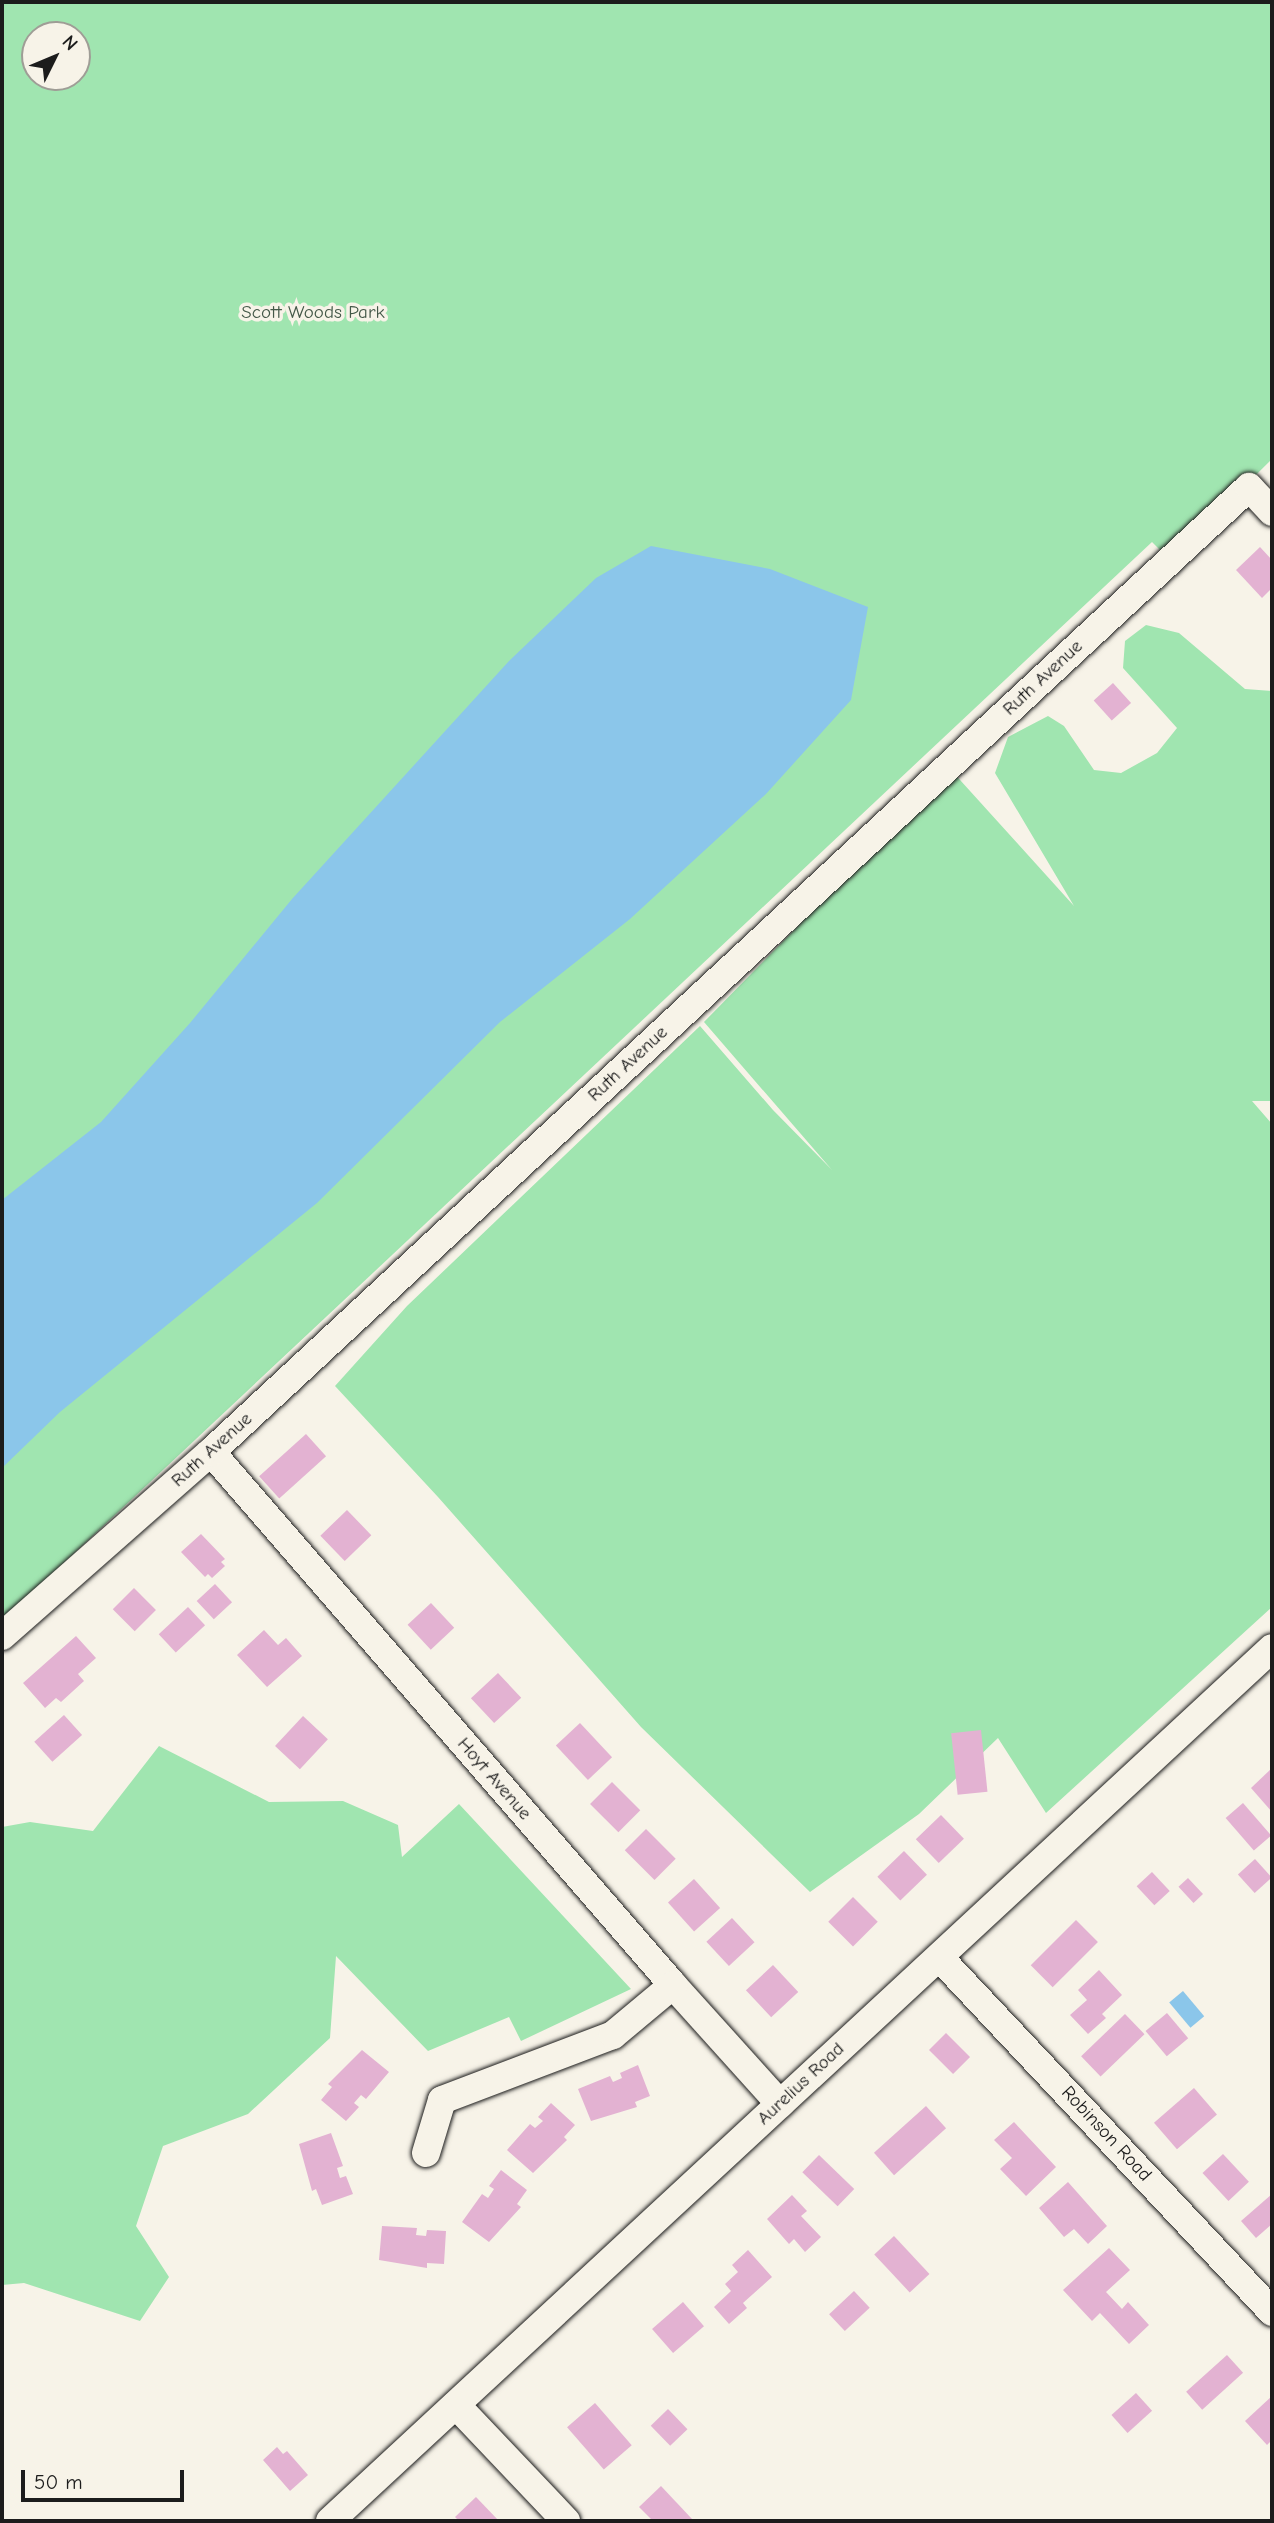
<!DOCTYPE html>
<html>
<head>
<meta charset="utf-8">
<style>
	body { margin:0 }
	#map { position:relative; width:1274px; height:2523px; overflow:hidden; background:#f7f3e8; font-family:"Comic Neue",sans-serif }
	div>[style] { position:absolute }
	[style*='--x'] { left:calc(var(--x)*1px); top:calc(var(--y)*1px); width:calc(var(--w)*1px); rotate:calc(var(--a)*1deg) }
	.green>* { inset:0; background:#a0e5b0 }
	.water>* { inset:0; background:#8bc6ea; transform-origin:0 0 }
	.building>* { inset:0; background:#e3b2d2; transform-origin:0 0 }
	.roads { filter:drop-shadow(0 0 2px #1c1c1c) drop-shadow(0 0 2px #1c1c1c) }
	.minor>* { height:28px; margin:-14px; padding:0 14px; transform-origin:14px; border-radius:14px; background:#f7f3e8 }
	span { translate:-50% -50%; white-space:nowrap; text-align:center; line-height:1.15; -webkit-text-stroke:7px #f7f3e8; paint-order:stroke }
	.park-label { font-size:19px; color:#445848 }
	.street-label { font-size:19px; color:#1c1c1c }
	.frame { position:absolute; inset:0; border:4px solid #1c1c1c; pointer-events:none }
	.north { position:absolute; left:21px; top:21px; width:70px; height:70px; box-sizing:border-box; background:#f7f3e8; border:2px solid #9f9d96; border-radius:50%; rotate:47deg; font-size:19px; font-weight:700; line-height:28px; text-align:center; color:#1c1c1c }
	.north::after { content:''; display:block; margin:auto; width:24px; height:32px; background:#1c1c1c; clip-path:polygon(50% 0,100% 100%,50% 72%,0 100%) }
	.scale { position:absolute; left:21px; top:2470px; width:163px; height:32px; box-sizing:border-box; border:4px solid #1c1c1c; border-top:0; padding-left:9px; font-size:21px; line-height:24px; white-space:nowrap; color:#1c1c1c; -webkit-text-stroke:5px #f7f3e8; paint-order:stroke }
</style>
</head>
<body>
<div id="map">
	<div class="green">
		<i style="clip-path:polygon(evenodd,2px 2px,1272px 2px,1272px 459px,1170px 560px,1152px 542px,2px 1621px,2px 2px,35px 35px,77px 35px,77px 77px,35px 77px,35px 35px)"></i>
		<i style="clip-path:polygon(1146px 625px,1179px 633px,1245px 689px,1272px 691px,1272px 1101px,1252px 1101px,1272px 1124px,1272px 1607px,1046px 1813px,998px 1738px,919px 1814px,810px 1892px,641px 1727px,438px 1497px,335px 1386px,407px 1306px,700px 1026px,773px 1110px,832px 1170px,704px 1022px,951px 770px,1074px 906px,995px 773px,1008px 737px,1048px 716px,1064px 726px,1094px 770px,1121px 773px,1157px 753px,1177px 728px,1123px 668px,1125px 641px)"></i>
		<i style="clip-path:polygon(159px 1746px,269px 1802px,343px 1801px,398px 1825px,402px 1857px,459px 1804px,631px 1989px,521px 2041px,509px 2017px,428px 2051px,336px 1956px,330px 2038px,248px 2114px,163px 2146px,136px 2226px,169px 2277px,140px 2321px,24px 2283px,2px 2285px,2px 1827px,30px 1822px,93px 1831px)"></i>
	</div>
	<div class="water">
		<i style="clip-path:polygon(651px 546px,770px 569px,868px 607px,851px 700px,766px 794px,630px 919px,500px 1022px,317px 1203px,60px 1412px,2px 1468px,2px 1200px,101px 1122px,190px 1023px,292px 899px,509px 661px,596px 578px)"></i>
		<i style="left:1183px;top:1991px;width:33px;height:18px;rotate:50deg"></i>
	</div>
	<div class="building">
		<i style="clip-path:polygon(1260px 547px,1272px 560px,1272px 588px,1262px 598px,1236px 570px)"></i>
		<i style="left:1113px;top:683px;width:27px;height:26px;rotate:48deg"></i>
		<i style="left:306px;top:1434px;width:30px;height:63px;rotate:48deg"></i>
		<i style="left:347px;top:1510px;width:35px;height:37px;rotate:46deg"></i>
		<i style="clip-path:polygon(201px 1534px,225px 1559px,221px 1562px,225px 1566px,212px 1578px,208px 1574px,205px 1577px,181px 1552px)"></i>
		<i style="left:215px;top:1584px;width:25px;height:25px;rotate:47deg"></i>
		<i style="left:134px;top:1588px;width:31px;height:30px;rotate:45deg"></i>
		<i style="left:431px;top:1603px;width:34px;height:32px;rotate:47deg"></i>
		<i style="left:188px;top:1607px;width:25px;height:40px;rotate:47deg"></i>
		<i style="clip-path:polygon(264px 1630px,278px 1645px,286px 1638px,302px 1656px,267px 1687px,237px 1655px)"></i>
		<i style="clip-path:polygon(76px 1636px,96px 1658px,78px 1674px,84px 1681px,61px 1702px,56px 1698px,45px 1708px,23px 1683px)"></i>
		<i style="left:498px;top:1673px;width:34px;height:37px;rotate:47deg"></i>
		<i style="left:64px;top:1715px;width:27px;height:40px;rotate:48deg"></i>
		<i style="left:303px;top:1716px;width:34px;height:41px;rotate:43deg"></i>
		<i style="left:580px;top:1723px;width:47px;height:33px;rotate:47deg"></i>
		<i style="left:981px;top:1730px;width:62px;height:30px;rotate:84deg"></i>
		<i style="clip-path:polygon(1272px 1768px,1272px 1812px,1251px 1788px)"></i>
		<i style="left:612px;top:1782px;width:40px;height:31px;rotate:45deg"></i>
		<i style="left:1243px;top:1803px;width:43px;height:23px;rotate:49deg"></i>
		<i style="left:941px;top:1815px;width:33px;height:35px;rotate:46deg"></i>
		<i style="left:646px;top:1829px;width:42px;height:30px;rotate:45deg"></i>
		<i style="left:904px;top:1851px;width:33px;height:37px;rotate:46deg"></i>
		<i style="left:1255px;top:1859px;width:25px;height:23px;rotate:48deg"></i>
		<i style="left:1152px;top:1872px;width:26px;height:21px;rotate:47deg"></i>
		<i style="left:1188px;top:1878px;width:22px;height:13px;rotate:47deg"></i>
		<i style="left:694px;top:1879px;width:39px;height:35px;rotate:48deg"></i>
		<i style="left:853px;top:1897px;width:35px;height:35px;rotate:45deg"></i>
		<i style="left:732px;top:1918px;width:33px;height:35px;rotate:47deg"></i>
		<i style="left:1076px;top:1920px;width:31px;height:64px;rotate:45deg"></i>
		<i style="left:773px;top:1965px;width:37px;height:37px;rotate:47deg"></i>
		<i style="clip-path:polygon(1099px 1970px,1122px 1995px,1102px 2014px,1106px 2018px,1088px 2034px,1070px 2015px,1087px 2000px,1078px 1990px)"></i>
		<i style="left:1167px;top:2013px;width:33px;height:28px;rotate:50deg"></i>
		<i style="left:1125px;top:2014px;width:28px;height:61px;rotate:46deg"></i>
		<i style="left:946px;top:2033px;width:34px;height:24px;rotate:45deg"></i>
		<i style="clip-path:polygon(362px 2050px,389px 2072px,366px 2099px,361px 2095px,354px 2103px,359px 2107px,346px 2121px,321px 2100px,332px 2087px,328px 2084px)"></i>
		<i style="clip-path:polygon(638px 2065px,650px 2096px,635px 2102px,637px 2107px,591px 2121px,578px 2089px,610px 2076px,613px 2082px,622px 2078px,620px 2073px)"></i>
		<i style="left:1194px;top:2088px;width:35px;height:53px;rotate:49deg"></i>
		<i style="clip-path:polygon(551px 2103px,575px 2125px,564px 2137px,567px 2140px,533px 2173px,507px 2150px,530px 2124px,535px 2128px,543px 2121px,538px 2117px)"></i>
		<i style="left:926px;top:2106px;width:30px;height:70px;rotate:48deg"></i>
		<i style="clip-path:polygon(1014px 2122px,1056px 2167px,1026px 2196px,1000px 2169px,1012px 2158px,994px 2140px)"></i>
		<i style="clip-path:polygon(331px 2133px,343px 2166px,337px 2168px,340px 2178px,346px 2176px,353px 2194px,322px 2205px,316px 2189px,312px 2191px,299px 2144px)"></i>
		<i style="left:1223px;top:2154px;width:38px;height:28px;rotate:47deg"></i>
		<i style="left:819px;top:2155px;width:49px;height:24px;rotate:44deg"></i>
		<i style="clip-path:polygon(501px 2170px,527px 2190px,517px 2204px,521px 2207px,489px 2242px,462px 2222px,482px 2194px,488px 2198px,494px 2189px,489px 2186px)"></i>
		<i style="clip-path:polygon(1068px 2182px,1107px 2226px,1088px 2244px,1074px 2229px,1064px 2237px,1039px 2208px)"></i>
		<i style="clip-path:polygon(1272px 2194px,1272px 2224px,1256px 2238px,1241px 2221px)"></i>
		<i style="clip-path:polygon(792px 2195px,807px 2211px,801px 2216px,821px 2237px,805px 2252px,794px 2239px,789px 2244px,767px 2219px)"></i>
		<i style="clip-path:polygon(382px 2226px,417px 2228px,416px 2235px,426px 2236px,427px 2230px,446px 2231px,444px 2264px,427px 2263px,427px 2268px,379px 2260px)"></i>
		<i style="left:894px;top:2236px;width:52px;height:27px;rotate:47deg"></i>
		<i style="clip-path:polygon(1109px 2248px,1130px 2270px,1106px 2292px,1122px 2309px,1128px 2302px,1149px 2325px,1129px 2344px,1100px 2313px,1092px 2321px,1063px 2290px)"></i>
		<i style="clip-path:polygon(748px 2250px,772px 2277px,743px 2303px,747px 2308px,729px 2324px,714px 2307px,731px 2291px,725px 2284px,738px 2272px,732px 2265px)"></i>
		<i style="left:854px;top:2291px;width:23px;height:34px;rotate:47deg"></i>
		<i style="left:683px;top:2302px;width:32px;height:41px;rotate:49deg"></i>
		<i style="left:1227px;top:2355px;width:24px;height:55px;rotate:48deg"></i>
		<i style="left:1136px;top:2393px;width:24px;height:33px;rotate:48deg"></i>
		<i style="clip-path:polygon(1272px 2396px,1272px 2440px,1267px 2445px,1245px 2421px)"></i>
		<i style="left:595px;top:2403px;width:56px;height:37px;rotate:49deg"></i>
		<i style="left:668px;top:2409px;width:28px;height:24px;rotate:46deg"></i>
		<i style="clip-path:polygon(277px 2447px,283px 2454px,287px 2451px,308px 2475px,290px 2491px,263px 2460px)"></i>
		<i style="clip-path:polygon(661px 2486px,692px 2519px,690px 2521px,653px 2521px,639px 2507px)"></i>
		<i style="clip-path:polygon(476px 2497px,499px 2521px,459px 2521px,455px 2517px)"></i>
	</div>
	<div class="roads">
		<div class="minor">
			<i style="--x:211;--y:1452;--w:705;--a:49.08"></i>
			<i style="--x:673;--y:1985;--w:160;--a:48"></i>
			<i style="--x:2;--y:1636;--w:278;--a:-41.4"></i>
			<i style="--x:211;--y:1452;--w:1417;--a:-42.91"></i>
			<i style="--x:1249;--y:487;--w:34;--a:47"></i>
			<i style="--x:939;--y:1957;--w:487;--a:46.8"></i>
			<i style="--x:426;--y:2153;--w:55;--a:-73.2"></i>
			<i style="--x:442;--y:2100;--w:183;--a:-20.8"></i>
			<i style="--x:613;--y:2035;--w:78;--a:-39.8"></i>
			<i style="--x:456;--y:2405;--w:160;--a:46.5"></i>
			<i style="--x:330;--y:2521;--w:1284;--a:-42.82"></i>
		</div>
	</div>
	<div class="park-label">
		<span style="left:313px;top:313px">Scott Woods Park</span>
	</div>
	<div class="street-label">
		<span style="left:1043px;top:678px;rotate:-43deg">Ruth Avenue</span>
		<span style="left:628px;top:1064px;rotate:-43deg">Ruth Avenue</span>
		<span style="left:212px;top:1450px;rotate:-42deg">Ruth Avenue</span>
		<span style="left:494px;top:1779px;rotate:49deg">Hoyt Avenue</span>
		<span style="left:801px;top:2084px;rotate:-43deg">Aurelius Road</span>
		<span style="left:1106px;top:2134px;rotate:47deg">Robinson Road</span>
	</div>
	<div class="frame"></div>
	<div class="north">N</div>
	<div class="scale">50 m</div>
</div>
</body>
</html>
